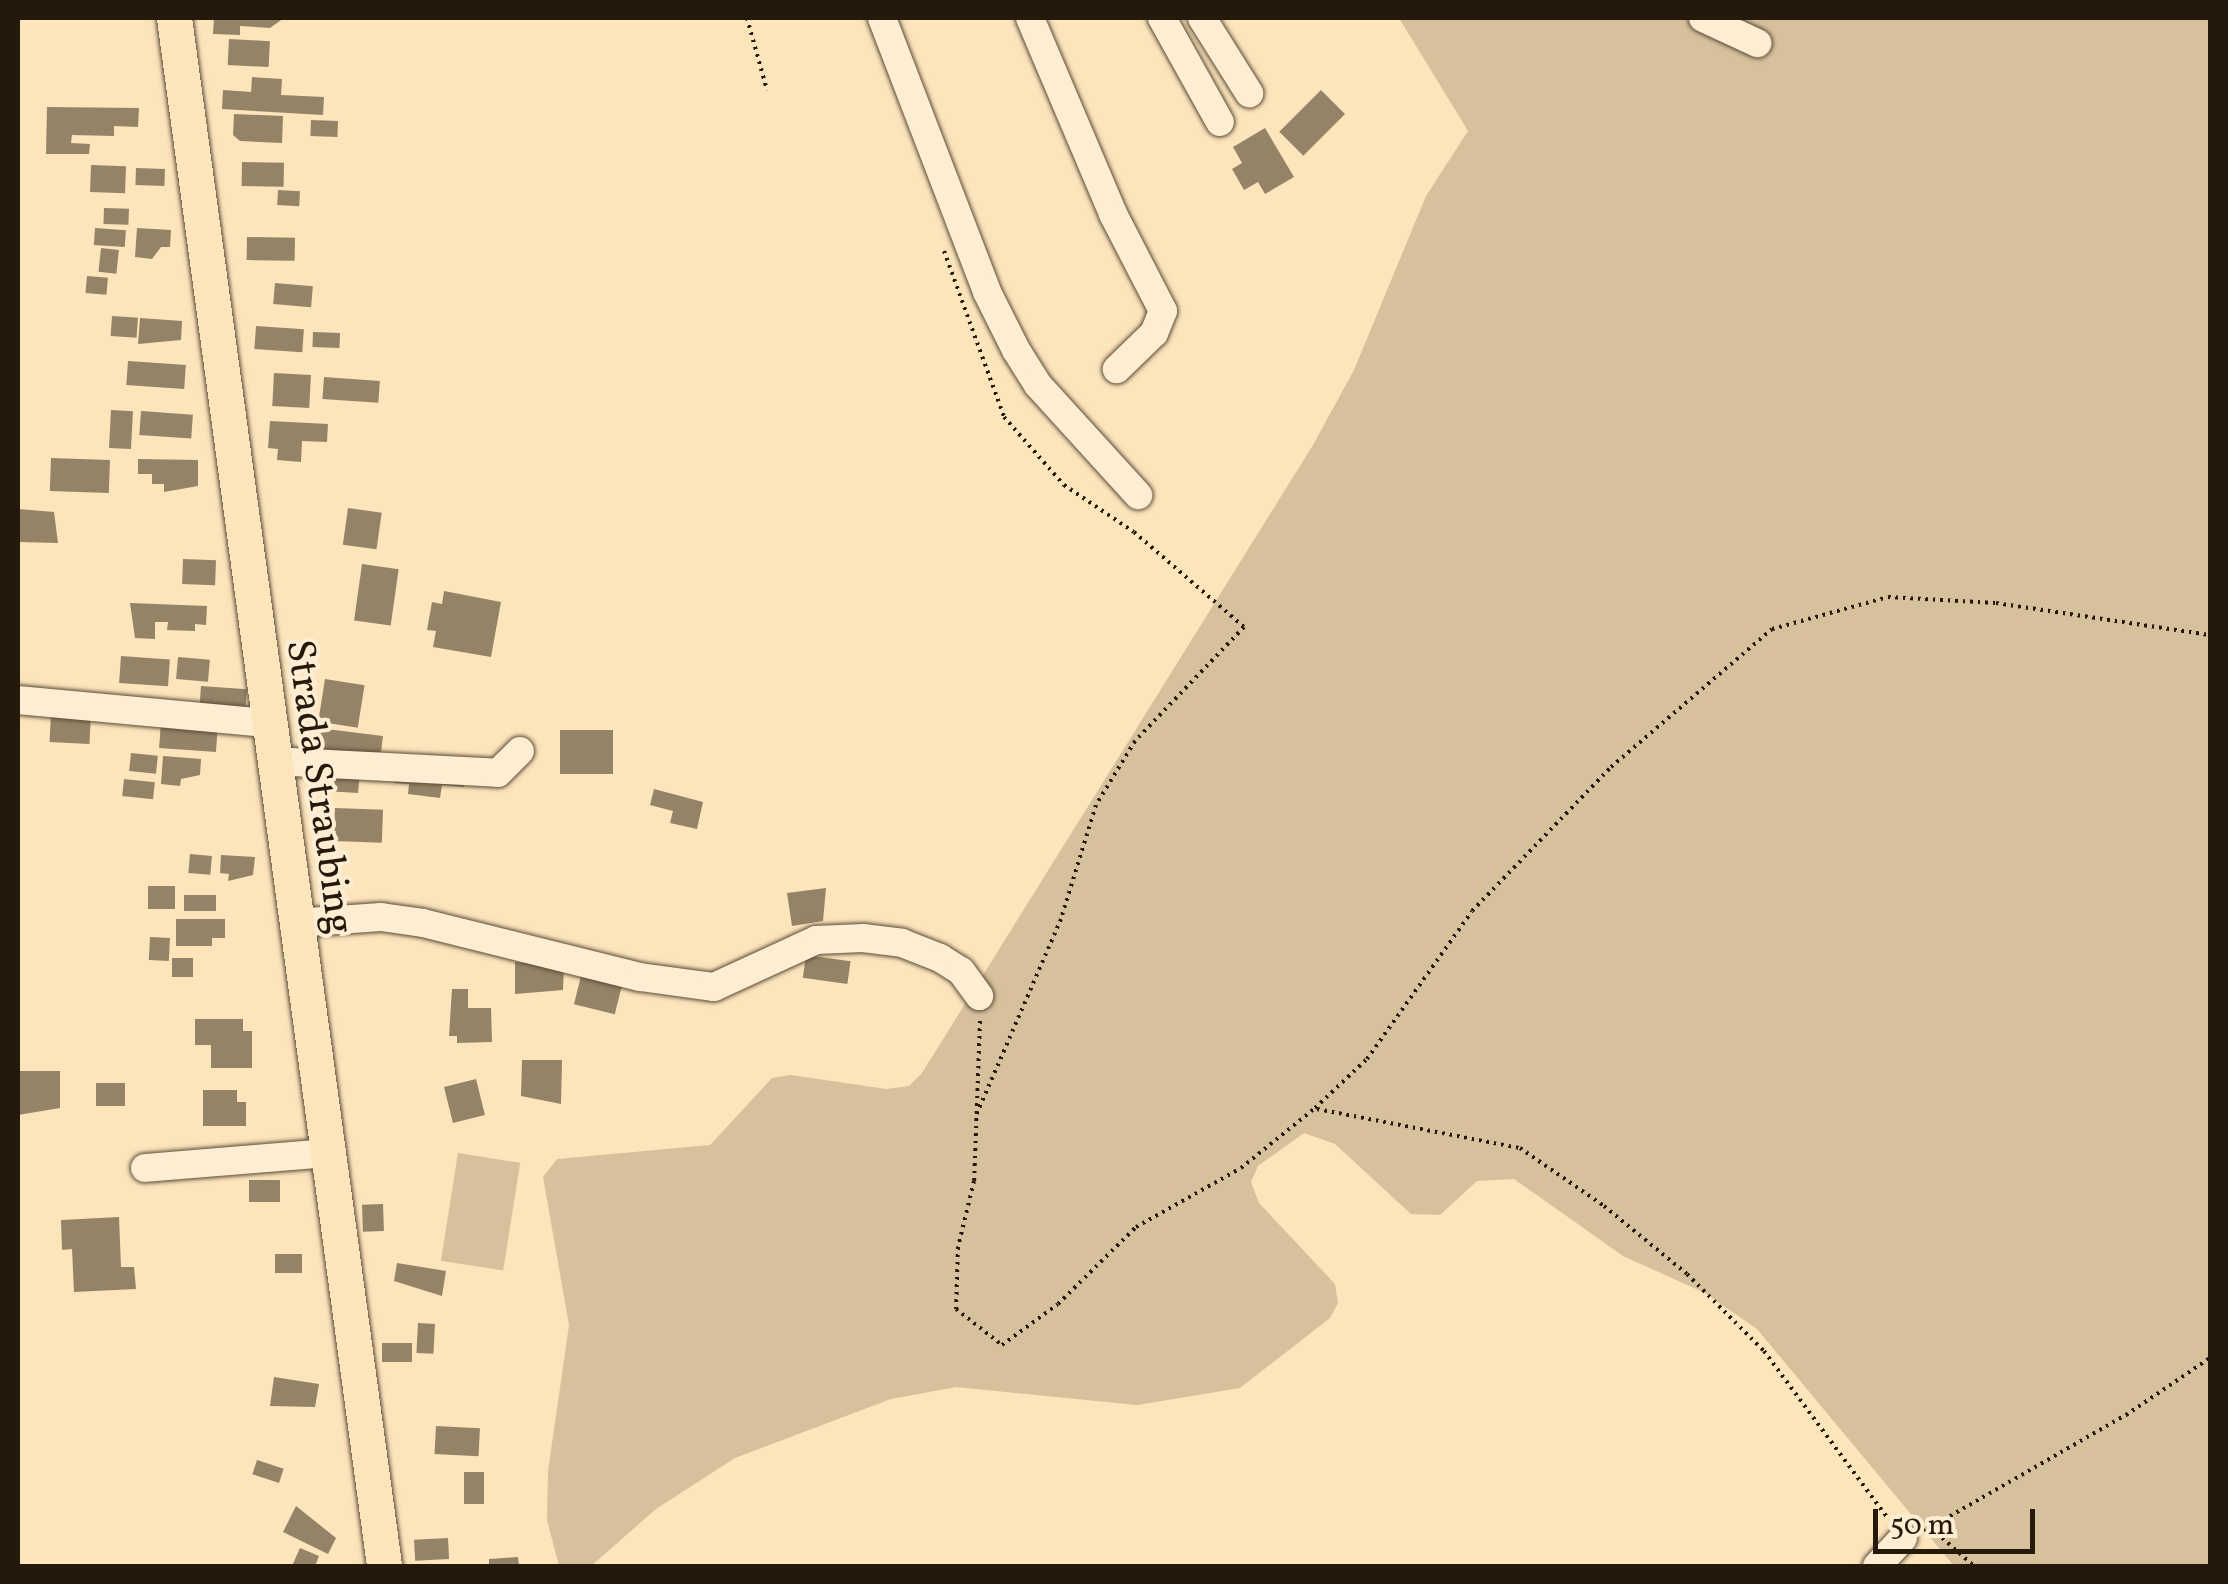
<!DOCTYPE html>
<html>
<head>
<meta charset="utf-8">
<style>
	body { margin:0 }
	#map { position:relative; width:2228px; height:1584px; overflow:hidden; background:#fce4bb; font-family:Vollkorn,serif }
	div>[style] { position:absolute }
	[style*='--x'] { left:calc(var(--x)*1px); top:calc(var(--y)*1px); width:calc(var(--w)*1px); rotate:calc(var(--a)*1deg) }
	.green>* { inset:0; background:#d7c19d; transform-origin:0 0 }
	.building>* { inset:0; background:#958367; transform-origin:0 0 }
	.path>* { height:4px; margin-top:-2px; transform-origin:0; background:repeating-linear-gradient(90deg,#25190c 0 2.5px,transparent 0 7.5px) }
	.roads { filter:drop-shadow(0 0 2px #5b4c38) drop-shadow(0 0 2px #5b4c38) }
	.minor>* { height:28px; margin:-14px; padding:0 14px; transform-origin:14px; border-radius:14px; background:#fdedd3 }
	.major>* { height:35px; margin:-17.5px; padding:0 17.5px; transform-origin:17.5px; border-radius:17.5px; background:#fce4bb }
	span { translate:-50% -50%; white-space:nowrap; text-align:center; line-height:1.15; -webkit-text-stroke:8px #fdedd3; paint-order:stroke }
	.street-label { font-size:40px; color:#25190c }
	.frame { position:absolute; inset:0; border:20px solid #25190c; pointer-events:none }
	.scale { position:absolute; left:1873px; top:1509px; width:162px; height:45px; box-sizing:border-box; border:5px solid #25190c; border-top:0; padding-left:12px; font-size:30px; line-height:35px; white-space:nowrap; color:#25190c; -webkit-text-stroke:8px #fdedd3; paint-order:stroke }
</style>
</head>
<body>
<div id="map">
	<div class="green">
		<i style="clip-path:polygon(1399px 18px,2210px 18px,2210px 1566px,1954px 1566px,1757px 1329px,1705px 1293px,1623px 1256px,1514px 1179px,1477px 1181px,1440px 1215px,1411px 1214px,1335px 1144px,1304px 1133px,1258px 1166px,1251px 1182px,1259px 1203px,1335px 1284px,1338px 1303px,1330px 1318px,1240px 1388px,1137px 1405px,956px 1387px,891px 1399px,735px 1458px,656px 1509px,591px 1566px,559px 1566px,547px 1520px,548px 1471px,569px 1325px,543px 1177px,557px 1159px,710px 1145px,772px 1078px,791px 1075px,886px 1089px,909px 1086px,922px 1073px,1313px 445px,1354px 370px,1426px 196px,1468px 131px)"></i>
		<i style="left:458px;top:1153px;width:63px;height:109px;rotate:9deg"></i>
	</div>
	<div class="building">
		<i style="clip-path:polygon(214px 18px,284px 18px,270px 28px,240px 26px,240px 35px,213px 34px)"></i>
		<i style="left:229px;top:39px;width:41px;height:26px;rotate:3deg"></i>
		<i style="clip-path:polygon(252px 77px,282px 79px,281px 95px,324px 97px,323px 115px,222px 109px,223px 90px,251px 92px)"></i>
		<i style="left:1321px;top:90px;width:34px;height:59px;rotate:45deg"></i>
		<i style="clip-path:polygon(47px 107px,139px 108px,138px 127px,114px 126px,114px 136px,72px 135px,71px 143px,90px 144px,89px 154px,46px 154px)"></i>
		<i style="clip-path:polygon(234px 114px,283px 116px,282px 143px,240px 141px,233px 135px)"></i>
		<i style="left:311px;top:120px;width:27px;height:16px;rotate:2deg"></i>
		<i style="clip-path:polygon(1265px 128px,1294px 177px,1265px 194px,1258px 182px,1244px 190px,1232px 169px,1242px 163px,1233px 147px)"></i>
		<i style="left:242px;top:162px;width:42px;height:24px;rotate:1deg"></i>
		<i style="left:91px;top:165px;width:35px;height:27px;rotate:2deg"></i>
		<i style="left:136px;top:168px;width:29px;height:17px;rotate:2deg"></i>
		<i style="left:278px;top:190px;width:22px;height:15px;rotate:3deg"></i>
		<i style="left:104px;top:208px;width:25px;height:16px;rotate:2deg"></i>
		<i style="left:95px;top:228px;width:31px;height:17px;rotate:4deg"></i>
		<i style="clip-path:polygon(137px 228px,171px 230px,170px 247px,161px 247px,152px 259px,135px 257px)"></i>
		<i style="left:247px;top:237px;width:48px;height:23px;rotate:1deg"></i>
		<i style="left:101px;top:248px;width:18px;height:24px;rotate:6deg"></i>
		<i style="left:87px;top:276px;width:21px;height:17px;rotate:5deg"></i>
		<i style="left:275px;top:283px;width:38px;height:21px;rotate:5deg"></i>
		<i style="left:112px;top:316px;width:26px;height:20px;rotate:4deg"></i>
		<i style="clip-path:polygon(140px 318px,182px 321px,181px 340px,138px 344px)"></i>
		<i style="left:256px;top:326px;width:48px;height:23px;rotate:4deg"></i>
		<i style="left:313px;top:332px;width:27px;height:15px;rotate:2deg"></i>
		<i style="left:128px;top:361px;width:58px;height:24px;rotate:4deg"></i>
		<i style="left:274px;top:373px;width:37px;height:33px;rotate:3deg"></i>
		<i style="left:324px;top:377px;width:56px;height:22px;rotate:4deg"></i>
		<i style="left:111px;top:410px;width:22px;height:38px;rotate:3deg"></i>
		<i style="left:141px;top:411px;width:52px;height:24px;rotate:4deg"></i>
		<i style="clip-path:polygon(270px 421px,328px 424px,327px 442px,302px 441px,301px 462px,277px 460px,278px 449px,268px 448px)"></i>
		<i style="left:51px;top:458px;width:59px;height:33px;rotate:2deg"></i>
		<i style="clip-path:polygon(138px 459px,198px 460px,198px 486px,164px 492px,164px 484px,152px 484px,152px 474px,138px 474px)"></i>
		<i style="left:348px;top:508px;width:34px;height:37px;rotate:8deg"></i>
		<i style="clip-path:polygon(18px 509px,54px 512px,58px 543px,18px 542px)"></i>
		<i style="left:183px;top:559px;width:33px;height:25px;rotate:2deg"></i>
		<i style="left:362px;top:564px;width:37px;height:57px;rotate:8deg"></i>
		<i style="clip-path:polygon(444px 591px,501px 602px,491px 657px,433px 647px,436px 631px,427px 630px,432px 602px,442px 604px)"></i>
		<i style="clip-path:polygon(130px 603px,207px 606px,206px 625px,195px 624px,195px 631px,167px 630px,168px 622px,155px 622px,155px 639px,135px 638px)"></i>
		<i style="left:121px;top:656px;width:49px;height:27px;rotate:4deg"></i>
		<i style="left:178px;top:657px;width:32px;height:22px;rotate:5deg"></i>
		<i style="left:325px;top:679px;width:40px;height:43px;rotate:9deg"></i>
		<i style="left:201px;top:686px;width:46px;height:22px;rotate:4deg"></i>
		<i style="left:51px;top:714px;width:40px;height:28px;rotate:3deg"></i>
		<i style="left:161px;top:721px;width:57px;height:27px;rotate:4deg"></i>
		<i style="clip-path:polygon(302px 726px,383px 736px,381px 752px,315px 753px,316px 745px,300px 743px)"></i>
		<i style="left:613px;top:730px;width:44px;height:53px;rotate:90deg"></i>
		<i style="left:131px;top:753px;width:27px;height:18px;rotate:6deg"></i>
		<i style="clip-path:polygon(163px 756px,201px 759px,200px 775px,181px 779px,180px 786px,161px 784px)"></i>
		<i style="clip-path:polygon(306px 768px,360px 772px,358px 793px,324px 791px,324px 782px,305px 781px)"></i>
		<i style="clip-path:polygon(396px 768px,465px 775px,464px 787px,442px 785px,440px 798px,408px 794px,409px 784px,394px 783px)"></i>
		<i style="left:124px;top:779px;width:31px;height:17px;rotate:6deg"></i>
		<i style="clip-path:polygon(654px 789px,703px 802px,697px 829px,670px 823px,673px 811px,650px 805px)"></i>
		<i style="left:335px;top:808px;width:48px;height:33px;rotate:2deg"></i>
		<i style="left:190px;top:854px;width:22px;height:19px;rotate:5deg"></i>
		<i style="clip-path:polygon(221px 855px,255px 857px,253px 875px,228px 881px,229px 874px,220px 873px)"></i>
		<i style="left:148px;top:886px;width:27px;height:23px"></i>
		<i style="clip-path:polygon(826px 888px,823px 921px,792px 926px,787px 893px)"></i>
		<i style="left:184px;top:895px;width:32px;height:16px"></i>
		<i style="clip-path:polygon(176px 919px,225px 919px,225px 938px,212px 938px,212px 946px,176px 946px)"></i>
		<i style="left:150px;top:937px;width:20px;height:23px;rotate:3deg"></i>
		<i style="left:806px;top:955px;width:45px;height:23px;rotate:8deg"></i>
		<i style="left:172px;top:958px;width:21px;height:19px"></i>
		<i style="clip-path:polygon(515px 962px,564px 967px,563px 990px,515px 994px)"></i>
		<i style="left:581px;top:976px;width:42px;height:29px;rotate:14deg"></i>
		<i style="clip-path:polygon(452px 989px,468px 989px,468px 1008px,491px 1008px,492px 1042px,457px 1043px,457px 1036px,449px 1036px)"></i>
		<i style="clip-path:polygon(195px 1019px,243px 1019px,243px 1031px,252px 1031px,252px 1068px,211px 1068px,211px 1045px,195px 1045px)"></i>
		<i style="clip-path:polygon(522px 1060px,562px 1060px,561px 1104px,521px 1096px)"></i>
		<i style="clip-path:polygon(18px 1071px,60px 1071px,60px 1108px,18px 1115px)"></i>
		<i style="left:476px;top:1079px;width:37px;height:33px;rotate:76deg"></i>
		<i style="left:96px;top:1083px;width:29px;height:23px"></i>
		<i style="clip-path:polygon(203px 1090px,237px 1090px,237px 1102px,246px 1102px,246px 1126px,203px 1126px)"></i>
		<i style="left:280px;top:1180px;width:22px;height:31px;rotate:90deg"></i>
		<i style="left:383px;top:1204px;width:27px;height:21px;rotate:88deg"></i>
		<i style="clip-path:polygon(119px 1217px,121px 1267px,134px 1267px,136px 1289px,74px 1292px,72px 1249px,62px 1250px,61px 1220px)"></i>
		<i style="left:302px;top:1254px;width:19px;height:27px;rotate:90deg"></i>
		<i style="clip-path:polygon(397px 1263px,446px 1271px,442px 1296px,394px 1281px)"></i>
		<i style="left:418px;top:1323px;width:17px;height:30px;rotate:3deg"></i>
		<i style="left:382px;top:1343px;width:30px;height:19px"></i>
		<i style="clip-path:polygon(274px 1377px,319px 1384px,315px 1407px,270px 1406px)"></i>
		<i style="left:436px;top:1426px;width:44px;height:28px;rotate:3deg"></i>
		<i style="left:257px;top:1460px;width:28px;height:15px;rotate:18deg"></i>
		<i style="left:464px;top:1472px;width:20px;height:32px"></i>
		<i style="clip-path:polygon(296px 1506px,336px 1538px,328px 1554px,283px 1532px)"></i>
		<i style="left:448px;top:1538px;width:21px;height:34px;rotate:87deg"></i>
		<i style="clip-path:polygon(300px 1548px,319px 1556px,315px 1566px,292px 1566px)"></i>
		<i style="clip-path:polygon(518px 1557px,519px 1566px,489px 1566px,489px 1559px)"></i>
	</div>
	<div class="path">
		<i style="--x:747;--y:18;--w:75;--a:74.5"></i>
		<i style="--x:944;--y:251;--w:177;--a:70.1"></i>
		<i style="--x:1004;--y:417;--w:91;--a:48.6"></i>
		<i style="--x:1064;--y:485;--w:84;--a:33.9"></i>
		<i style="--x:1134;--y:532;--w:145;--a:40.8"></i>
		<i style="--x:1244;--y:627;--w:158;--a:133.7"></i>
		<i style="--x:1135;--y:741;--w:75;--a:121.4"></i>
		<i style="--x:1096;--y:805;--w:119;--a:107.1"></i>
		<i style="--x:1061;--y:919;--w:217;--a:113.4"></i>
		<i style="--x:980;--y:1021;--w:160;--a:92.1"></i>
		<i style="--x:974;--y:1181;--w:68;--a:103.6"></i>
		<i style="--x:958;--y:1247;--w:62;--a:91.8"></i>
		<i style="--x:956;--y:1309;--w:58;--a:38"></i>
		<i style="--x:1002;--y:1345;--w:69;--a:-36.2"></i>
		<i style="--x:1058;--y:1304;--w:110;--a:-44.6"></i>
		<i style="--x:1136;--y:1227;--w:120;--a:-29.3"></i>
		<i style="--x:1241;--y:1168;--w:95;--a:-39"></i>
		<i style="--x:1315;--y:1108;--w:71;--a:-43.3"></i>
		<i style="--x:1367;--y:1059;--w:181;--a:-54.6"></i>
		<i style="--x:1472;--y:911;--w:200;--a:-46"></i>
		<i style="--x:1611;--y:767;--w:212;--a:-40.6"></i>
		<i style="--x:1772;--y:629;--w:120;--a:-15.4"></i>
		<i style="--x:1888;--y:597;--w:108;--a:3.2"></i>
		<i style="--x:1996;--y:603;--w:216;--a:8.5"></i>
		<i style="--x:1317;--y:1109;--w:207;--a:10.9"></i>
		<i style="--x:1520;--y:1148;--w:102;--a:34.6"></i>
		<i style="--x:1604;--y:1206;--w:107;--a:39.3"></i>
		<i style="--x:1687;--y:1274;--w:109;--a:45"></i>
		<i style="--x:1764;--y:1351;--w:210;--a:53.5"></i>
		<i style="--x:1931;--y:1528;--w:57;--a:41.5"></i>
		<i style="--x:1924;--y:1531;--w:233;--a:-29.9"></i>
		<i style="--x:2126;--y:1415;--w:102;--a:-34.2"></i>
	</div>
	<div class="roads">
		<div class="minor">
			<i style="--x:882;--y:18;--w:293;--a:69"></i>
			<i style="--x:987;--y:292;--w:65;--a:63.4"></i>
			<i style="--x:1016;--y:350;--w:41;--a:57.8"></i>
			<i style="--x:1038;--y:385;--w:149;--a:47.7"></i>
			<i style="--x:1030;--y:18;--w:213;--a:67"></i>
			<i style="--x:1113;--y:214;--w:109;--a:62.7"></i>
			<i style="--x:1163;--y:311;--w:24;--a:112"></i>
			<i style="--x:1154;--y:333;--w:52;--a:135.8"></i>
			<i style="--x:1162;--y:18;--w:119;--a:60.9"></i>
			<i style="--x:1202;--y:18;--w:89;--a:57.9"></i>
			<i style="--x:1703;--y:18;--w:60;--a:24.8"></i>
			<i style="--x:18;--y:700;--w:249;--a:5.3"></i>
			<i style="--x:272;--y:761;--w:226;--a:3"></i>
			<i style="--x:498;--y:773;--w:31;--a:-45"></i>
			<i style="--x:294;--y:923;--w:87;--a:-3.9"></i>
			<i style="--x:381;--y:917;--w:42;--a:8.1"></i>
			<i style="--x:423;--y:923;--w:224;--a:14"></i>
			<i style="--x:640;--y:977;--w:75;--a:7.7"></i>
			<i style="--x:714;--y:987;--w:112;--a:-24.7"></i>
			<i style="--x:816;--y:940;--w:47;--a:-2.4"></i>
			<i style="--x:863;--y:938;--w:39;--a:7"></i>
			<i style="--x:902;--y:943;--w:41;--a:21.5"></i>
			<i style="--x:940;--y:958;--w:25;--a:32"></i>
			<i style="--x:961;--y:971;--w:31;--a:54"></i>
			<i style="--x:145;--y:1168;--w:182;--a:-4.7"></i>
			<i style="--x:1877;--y:1566;--w:38;--a:-47"></i>
		</div>
		<div class="major">
			<i style="--x:174;--y:18;--w:1562;--a:82.27"></i>
		</div>
	</div>
	<div class="street-label">
		<span style="left:318px;top:787px;rotate:82deg">Strada Straubing</span>
	</div>
	<div class="frame"></div>
	<div class="scale">50 m</div>
</div>
</body>
</html>
